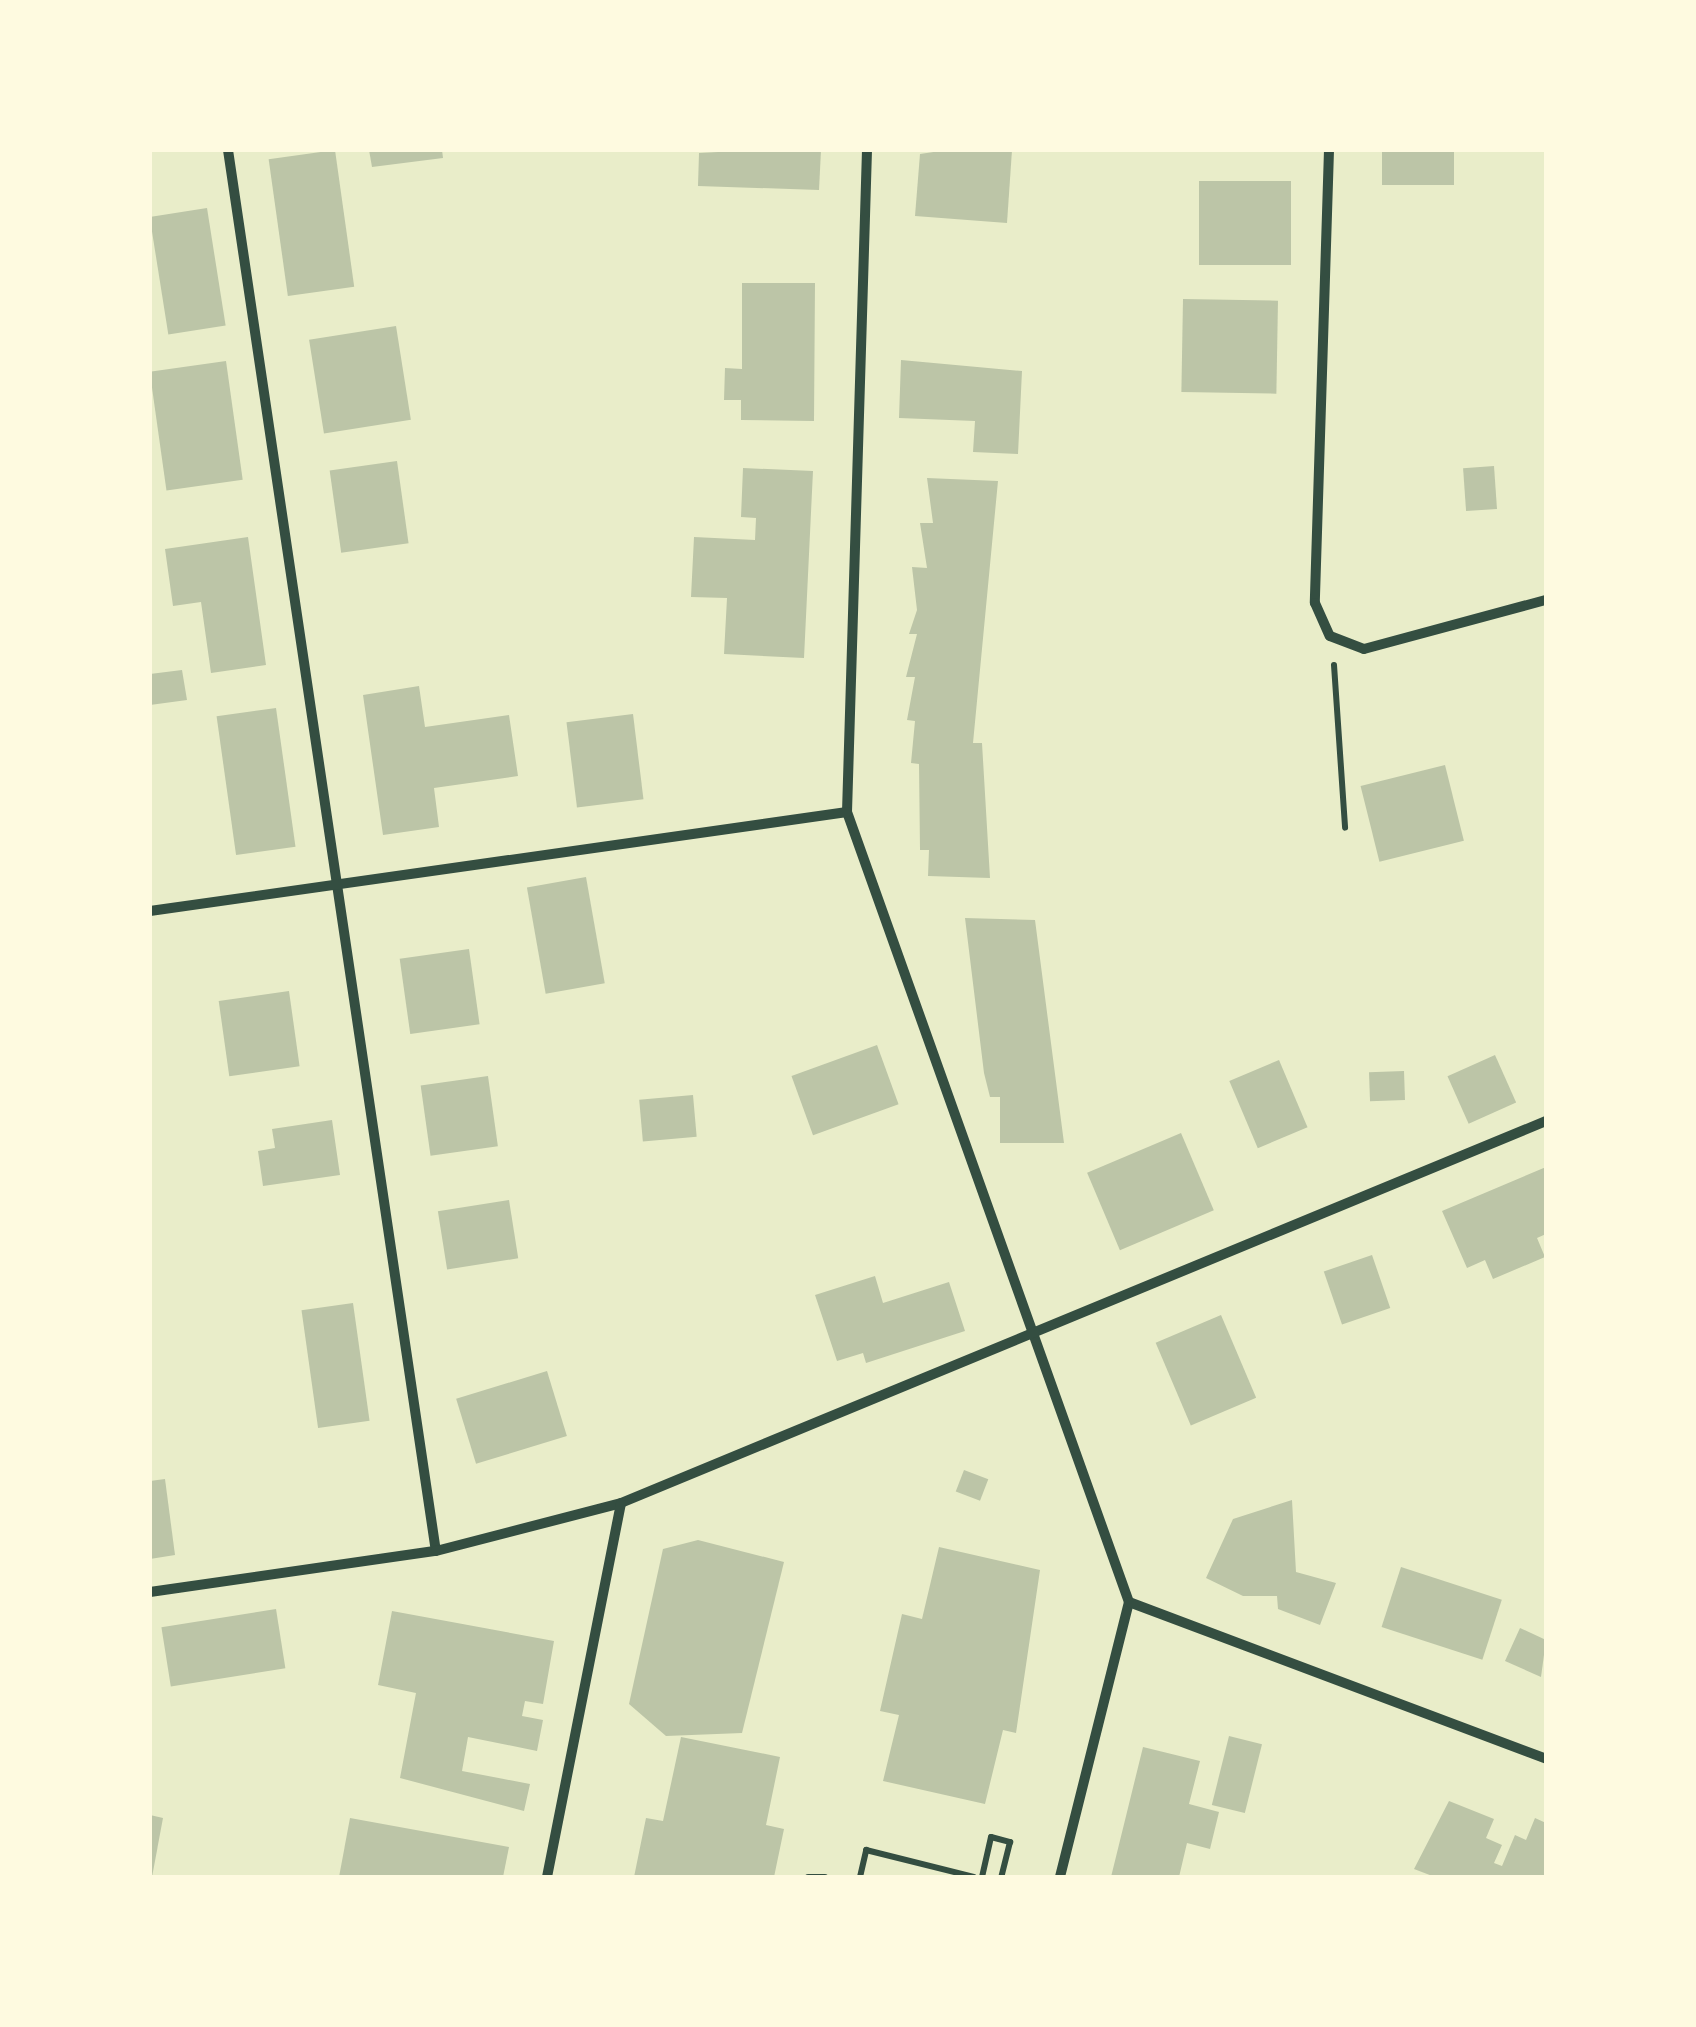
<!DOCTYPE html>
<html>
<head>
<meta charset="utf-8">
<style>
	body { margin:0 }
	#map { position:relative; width:1696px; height:2027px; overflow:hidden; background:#e9edc9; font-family:Commissioner,sans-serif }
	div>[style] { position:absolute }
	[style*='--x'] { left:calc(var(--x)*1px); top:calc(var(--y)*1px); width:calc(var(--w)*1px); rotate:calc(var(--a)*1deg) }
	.building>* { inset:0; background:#bcc5a7; transform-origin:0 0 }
	.path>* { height:6px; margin:-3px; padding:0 3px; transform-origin:3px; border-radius:3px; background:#344e41 }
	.minor>* { height:10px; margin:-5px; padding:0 5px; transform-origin:5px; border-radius:5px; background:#344e41 }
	span { translate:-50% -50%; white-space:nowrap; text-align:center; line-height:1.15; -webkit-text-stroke:9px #fefae0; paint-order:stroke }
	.frame { position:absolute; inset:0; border:152px solid #fefae0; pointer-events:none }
</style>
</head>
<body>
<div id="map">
	<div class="building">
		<i style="left:335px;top:150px;width:138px;height:67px;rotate:82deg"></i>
		<i style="clip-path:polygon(369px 150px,442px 150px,443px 158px,372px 167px)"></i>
		<i style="clip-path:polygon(756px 150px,821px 150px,819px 190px,698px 186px,699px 153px)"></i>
		<i style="clip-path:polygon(947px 150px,1012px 150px,1007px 223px,915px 216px,920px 154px)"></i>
		<i style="left:1382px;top:150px;width:72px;height:35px"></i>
		<i style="left:1199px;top:181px;width:92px;height:84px"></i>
		<i style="left:207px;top:208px;width:119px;height:58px;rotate:81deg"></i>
		<i style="clip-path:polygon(742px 283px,815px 283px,814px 421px,741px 420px,741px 400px,724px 400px,725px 368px,742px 369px)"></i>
		<i style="left:1183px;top:299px;width:95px;height:93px;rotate:1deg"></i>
		<i style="left:396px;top:326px;width:95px;height:88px;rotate:81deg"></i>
		<i style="clip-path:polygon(901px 360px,1022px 371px,1018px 454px,973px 452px,975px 421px,899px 418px)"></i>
		<i style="left:226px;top:361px;width:120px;height:77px;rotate:82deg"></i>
		<i style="left:397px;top:461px;width:83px;height:68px;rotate:82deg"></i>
		<i style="left:1494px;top:466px;width:43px;height:31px;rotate:86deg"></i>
		<i style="clip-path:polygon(743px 468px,813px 471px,804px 658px,724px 654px,727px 598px,691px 597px,694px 537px,755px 540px,756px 518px,741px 517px)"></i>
		<i style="clip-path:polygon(927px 478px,998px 481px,973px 743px,982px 743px,990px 878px,928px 876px,929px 850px,920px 850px,919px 764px,911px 763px,915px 721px,907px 720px,915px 677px,906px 677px,917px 634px,909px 634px,917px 610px,912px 567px,927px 568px,920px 523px,933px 523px)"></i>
		<i style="clip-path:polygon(248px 537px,266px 665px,211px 673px,201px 602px,173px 606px,165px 549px)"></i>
		<i style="clip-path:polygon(182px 670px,187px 700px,150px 705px,150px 674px)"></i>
		<i style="clip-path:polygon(419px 686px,425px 727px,509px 715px,518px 776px,434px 788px,439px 827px,383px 835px,363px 695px)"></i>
		<i style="left:276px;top:708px;width:140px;height:60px;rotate:82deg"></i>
		<i style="left:633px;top:714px;width:86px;height:67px;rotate:83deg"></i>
		<i style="left:1445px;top:765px;width:78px;height:87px;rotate:76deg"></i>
		<i style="left:586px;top:877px;width:108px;height:60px;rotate:80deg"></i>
		<i style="clip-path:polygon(965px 918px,1035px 920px,1064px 1143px,1000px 1143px,1000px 1097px,990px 1097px,984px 1073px)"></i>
		<i style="left:469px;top:949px;width:76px;height:70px;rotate:82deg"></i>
		<i style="left:289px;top:991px;width:76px;height:71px;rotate:82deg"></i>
		<i style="left:877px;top:1045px;width:63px;height:91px;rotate:70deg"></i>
		<i style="left:1495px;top:1055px;width:52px;height:52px;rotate:66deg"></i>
		<i style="left:1279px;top:1060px;width:73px;height:54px;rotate:67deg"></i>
		<i style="left:1404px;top:1071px;width:29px;height:35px;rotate:88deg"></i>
		<i style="left:488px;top:1076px;width:71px;height:68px;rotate:82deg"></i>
		<i style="left:693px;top:1095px;width:42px;height:54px;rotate:85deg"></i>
		<i style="clip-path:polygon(332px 1120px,340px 1175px,263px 1186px,258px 1151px,275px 1148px,272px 1129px)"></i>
		<i style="left:1181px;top:1133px;width:84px;height:102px;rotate:67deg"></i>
		<i style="clip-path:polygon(1546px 1167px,1546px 1234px,1537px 1238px,1545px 1257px,1493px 1279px,1485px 1260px,1467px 1268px,1442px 1211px)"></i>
		<i style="left:509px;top:1200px;width:59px;height:72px;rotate:81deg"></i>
		<i style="left:1372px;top:1255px;width:56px;height:51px;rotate:71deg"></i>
		<i style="clip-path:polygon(875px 1276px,883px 1303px,949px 1282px,965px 1331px,866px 1363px,863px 1353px,837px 1361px,815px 1295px)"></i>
		<i style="left:353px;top:1303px;width:119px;height:52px;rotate:82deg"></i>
		<i style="left:1221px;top:1315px;width:90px;height:71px;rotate:67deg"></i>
		<i style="left:547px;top:1371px;width:68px;height:95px;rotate:73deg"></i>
		<i style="left:964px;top:1470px;width:26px;height:23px;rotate:21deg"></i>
		<i style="clip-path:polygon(165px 1479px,175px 1555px,150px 1559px,150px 1481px)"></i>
		<i style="clip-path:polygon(1292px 1500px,1296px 1572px,1336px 1583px,1320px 1625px,1278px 1609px,1277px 1596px,1243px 1596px,1206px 1578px,1233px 1519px)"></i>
		<i style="clip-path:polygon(698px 1540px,784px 1562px,742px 1733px,666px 1736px,629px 1704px,663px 1549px)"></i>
		<i style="clip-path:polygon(939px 1547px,1040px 1570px,1016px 1733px,1003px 1730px,985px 1804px,883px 1781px,899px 1715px,880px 1711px,902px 1614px,922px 1619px)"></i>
		<i style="left:1401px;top:1567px;width:106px;height:63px;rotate:18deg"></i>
		<i style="left:276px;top:1609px;width:60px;height:116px;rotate:81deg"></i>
		<i style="clip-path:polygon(392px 1611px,554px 1641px,543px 1704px,525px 1701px,522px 1716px,543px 1720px,537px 1751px,468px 1737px,462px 1771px,530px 1784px,524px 1811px,400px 1778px,416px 1693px,378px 1685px)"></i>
		<i style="clip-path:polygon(1520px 1628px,1546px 1640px,1541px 1677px,1505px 1661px)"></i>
		<i style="left:1229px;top:1736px;width:34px;height:71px;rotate:14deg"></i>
		<i style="clip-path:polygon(681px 1737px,780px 1757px,766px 1825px,784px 1829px,774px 1877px,634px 1877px,646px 1818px,663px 1821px)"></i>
		<i style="clip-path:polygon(1143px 1747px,1200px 1761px,1189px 1804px,1219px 1812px,1210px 1849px,1187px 1843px,1179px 1877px,1111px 1877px)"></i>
		<i style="clip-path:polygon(1449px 1801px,1494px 1819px,1486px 1838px,1502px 1845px,1494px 1863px,1502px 1866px,1515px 1835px,1526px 1840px,1535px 1818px,1546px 1823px,1546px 1877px,1435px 1877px,1414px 1869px)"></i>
		<i style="clip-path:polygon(150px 1815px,163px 1818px,152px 1877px,150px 1876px)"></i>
		<i style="clip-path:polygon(350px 1818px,509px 1847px,503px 1877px,339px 1877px)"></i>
	</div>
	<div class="path">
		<i style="--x:1334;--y:665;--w:163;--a:86.1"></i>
		<i style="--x:808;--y:1877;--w:17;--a:0"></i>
		<i style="--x:860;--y:1877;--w:28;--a:-77"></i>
		<i style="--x:866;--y:1850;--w:111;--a:14"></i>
		<i style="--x:982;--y:1877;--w:41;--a:-77.3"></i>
		<i style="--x:991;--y:1837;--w:20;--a:15"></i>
		<i style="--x:1010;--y:1842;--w:36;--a:104"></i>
	</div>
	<div class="minor">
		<i style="--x:228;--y:150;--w:1416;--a:81.56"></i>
		<i style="--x:867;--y:150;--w:662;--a:91.73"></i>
		<i style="--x:847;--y:812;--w:839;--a:70.36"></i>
		<i style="--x:1129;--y:1602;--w:284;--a:104.1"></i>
		<i style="--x:1329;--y:150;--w:453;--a:91.8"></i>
		<i style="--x:1315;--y:603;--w:36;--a:66"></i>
		<i style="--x:1330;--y:636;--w:36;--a:21"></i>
		<i style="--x:1364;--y:649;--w:188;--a:-15.1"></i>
		<i style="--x:150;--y:911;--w:704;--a:-8.08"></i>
		<i style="--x:150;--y:1592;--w:289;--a:-8.2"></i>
		<i style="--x:436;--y:1551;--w:191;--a:-14.5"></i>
		<i style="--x:621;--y:1503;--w:1001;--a:-22.44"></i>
		<i style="--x:1129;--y:1602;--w:446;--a:20.6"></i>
		<i style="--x:547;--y:1877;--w:381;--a:-78.8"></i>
	</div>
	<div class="frame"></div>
</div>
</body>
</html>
